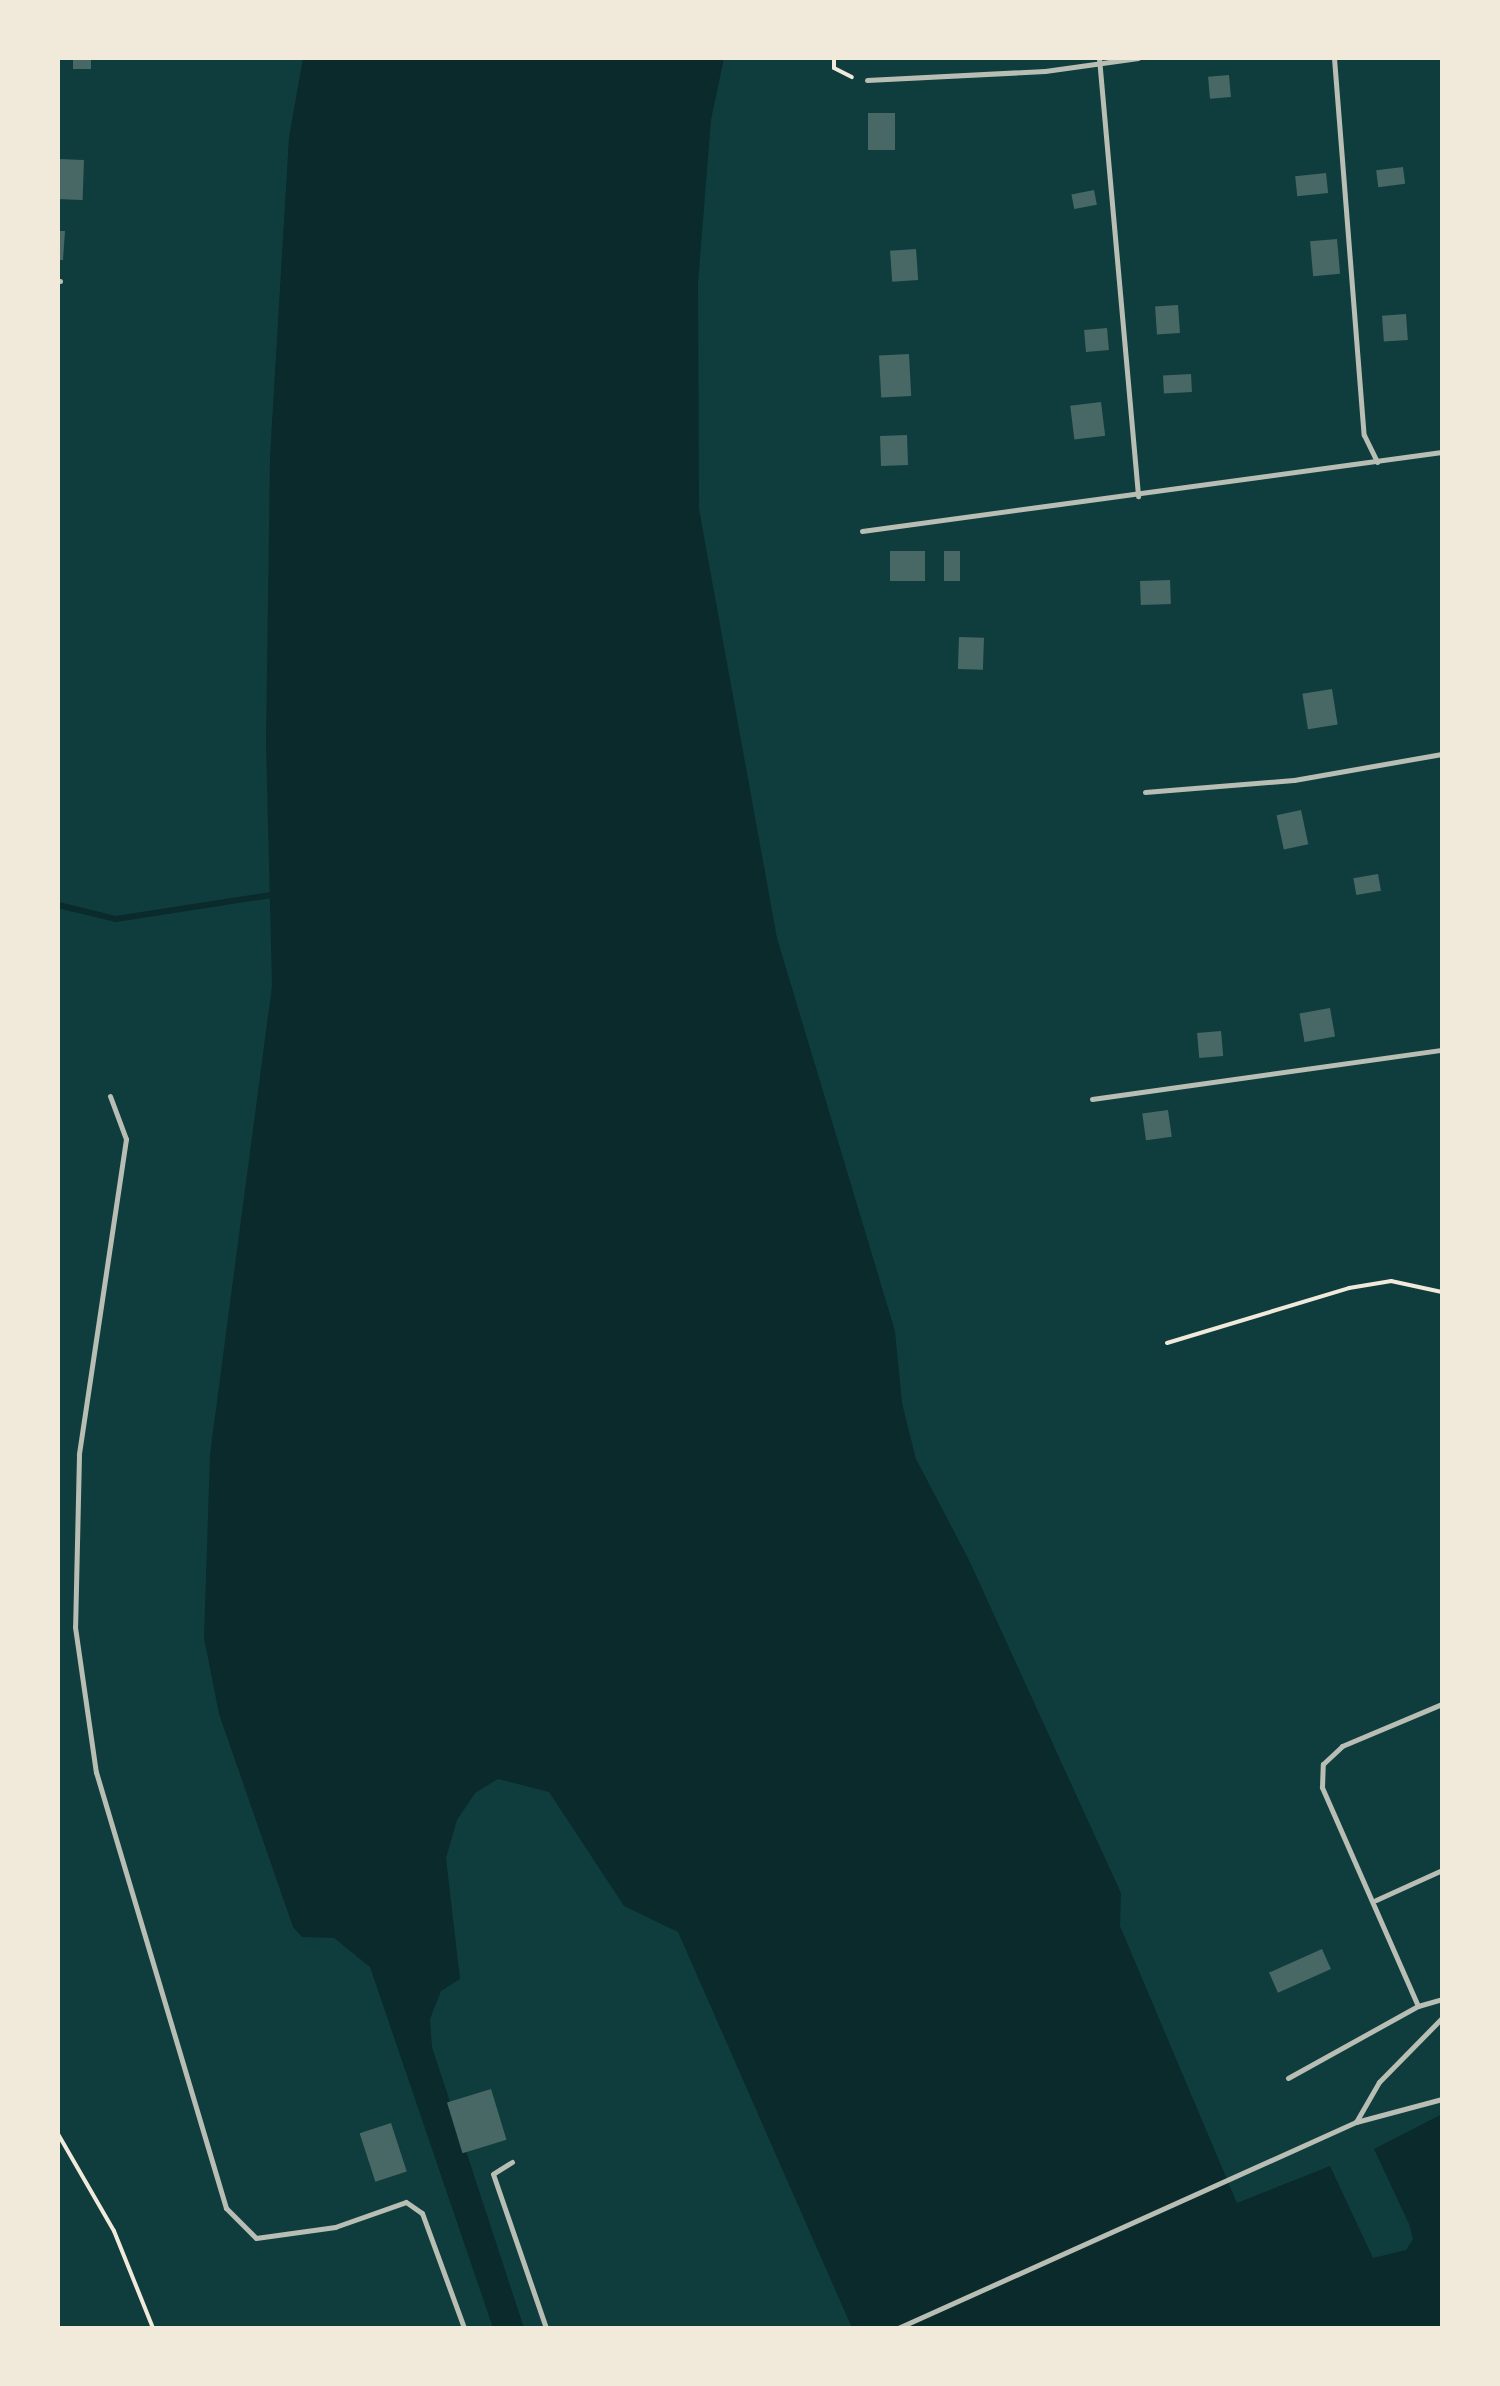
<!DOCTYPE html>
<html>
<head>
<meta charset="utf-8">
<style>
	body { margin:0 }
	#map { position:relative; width:1500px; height:2386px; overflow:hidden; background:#0f3d3e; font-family:Barlow,sans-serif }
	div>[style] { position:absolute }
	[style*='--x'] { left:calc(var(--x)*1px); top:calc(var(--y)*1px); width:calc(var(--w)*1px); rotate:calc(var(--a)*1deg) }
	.water>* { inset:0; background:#0a2a2b }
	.stream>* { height:6px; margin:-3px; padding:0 3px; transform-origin:3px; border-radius:3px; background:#0a2a2b }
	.building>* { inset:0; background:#486865; transform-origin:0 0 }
	.path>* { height:4px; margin:-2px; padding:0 2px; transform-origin:2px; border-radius:2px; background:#f1e9da }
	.service>* { height:5px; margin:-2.5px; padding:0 2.5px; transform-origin:2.5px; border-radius:2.5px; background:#b8beb3 }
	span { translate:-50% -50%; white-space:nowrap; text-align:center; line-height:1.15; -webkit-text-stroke:10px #f1e9da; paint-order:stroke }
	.frame { position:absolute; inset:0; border:60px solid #f1e9da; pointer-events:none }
</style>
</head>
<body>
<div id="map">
	<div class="water">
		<i style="clip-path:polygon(303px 58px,724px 58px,711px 120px,698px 283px,699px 509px,777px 938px,895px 1331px,902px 1403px,916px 1459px,969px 1560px,1121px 1893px,1120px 1926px,1237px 2203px,1330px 2166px,1373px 2258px,1406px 2250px,1413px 2239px,1409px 2224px,1374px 2149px,1442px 2114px,1442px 2328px,852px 2328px,678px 1932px,624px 1906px,549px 1792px,498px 1779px,475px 1793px,457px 1820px,446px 1858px,460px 1979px,441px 1991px,430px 2019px,432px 2047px,524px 2328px,493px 2328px,370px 1967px,334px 1938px,302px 1937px,293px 1927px,219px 1714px,204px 1638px,210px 1454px,272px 986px,266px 743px,270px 456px,289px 137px)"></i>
	</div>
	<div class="stream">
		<i style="--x:58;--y:905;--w:60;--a:13.6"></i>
		<i style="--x:116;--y:919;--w:164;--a:-8.8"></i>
	</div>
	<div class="building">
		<i style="left:73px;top:58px;width:18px;height:11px"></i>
		<i style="left:1229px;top:75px;width:22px;height:21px;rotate:85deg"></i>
		<i style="left:868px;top:113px;width:27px;height:37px"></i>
		<i style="left:58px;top:159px;width:26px;height:40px;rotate:2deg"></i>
		<i style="left:1403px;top:167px;width:17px;height:27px;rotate:83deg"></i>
		<i style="left:1326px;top:173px;width:20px;height:31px;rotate:84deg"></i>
		<i style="left:1094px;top:190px;width:15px;height:23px;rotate:79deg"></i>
		<i style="clip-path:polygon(58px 231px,65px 231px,63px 260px,58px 260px)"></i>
		<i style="left:1337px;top:239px;width:35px;height:27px;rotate:85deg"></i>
		<i style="left:916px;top:249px;width:31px;height:26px;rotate:86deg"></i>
		<i style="left:1178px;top:305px;width:28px;height:23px;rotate:86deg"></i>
		<i style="left:1406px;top:314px;width:26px;height:24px;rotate:86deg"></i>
		<i style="left:1107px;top:328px;width:22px;height:23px;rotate:85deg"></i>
		<i style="left:909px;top:354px;width:42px;height:30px;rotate:87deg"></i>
		<i style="left:1191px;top:374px;width:18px;height:28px;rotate:87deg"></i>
		<i style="left:1101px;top:402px;width:34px;height:31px;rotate:83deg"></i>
		<i style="left:907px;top:435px;width:30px;height:27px;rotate:88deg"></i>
		<i style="left:890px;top:551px;width:35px;height:30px"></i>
		<i style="left:944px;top:551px;width:16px;height:30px"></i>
		<i style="left:1170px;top:580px;width:24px;height:30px;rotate:88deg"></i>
		<i style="left:959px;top:637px;width:25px;height:32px;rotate:2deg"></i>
		<i style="left:1332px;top:689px;width:36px;height:30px;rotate:81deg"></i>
		<i style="left:1301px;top:810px;width:35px;height:25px;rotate:78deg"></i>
		<i style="left:1378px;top:874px;width:17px;height:25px;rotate:80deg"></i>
		<i style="left:1330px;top:1008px;width:29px;height:31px;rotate:80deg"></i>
		<i style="left:1221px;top:1031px;width:25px;height:24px;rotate:85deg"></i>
		<i style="left:1168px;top:1110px;width:27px;height:26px;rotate:82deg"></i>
		<i style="left:1322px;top:1949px;width:22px;height:58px;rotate:66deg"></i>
		<i style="left:491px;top:2089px;width:53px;height:46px;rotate:73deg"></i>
		<i style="left:391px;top:2123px;width:51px;height:33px;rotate:72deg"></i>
	</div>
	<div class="path">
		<i style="--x:834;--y:58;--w:10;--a:90"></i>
		<i style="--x:834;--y:68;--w:20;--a:27"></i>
		<i style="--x:58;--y:1188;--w:3;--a:90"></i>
		<i style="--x:1167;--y:1343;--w:190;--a:-16.8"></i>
		<i style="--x:1349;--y:1288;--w:43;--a:-9.5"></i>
		<i style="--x:1391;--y:1281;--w:52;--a:12.2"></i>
		<i style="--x:58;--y:2134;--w:112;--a:60"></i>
		<i style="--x:114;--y:2231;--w:105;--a:68.1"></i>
	</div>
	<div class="service">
		<i style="--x:1099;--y:58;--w:440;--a:84.9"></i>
		<i style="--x:1334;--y:58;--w:378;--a:85.5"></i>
		<i style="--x:1364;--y:435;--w:30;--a:64"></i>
		<i style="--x:867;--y:80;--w:178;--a:-2.9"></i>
		<i style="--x:1045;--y:71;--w:94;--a:-8"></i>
		<i style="--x:58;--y:281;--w:2;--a:0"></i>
		<i style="--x:862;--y:531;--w:585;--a:-7.76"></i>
		<i style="--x:1145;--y:792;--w:149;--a:-4.6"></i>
		<i style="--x:1294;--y:780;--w:150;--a:-10"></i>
		<i style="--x:110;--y:1096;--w:46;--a:69.6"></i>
		<i style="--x:126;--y:1139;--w:319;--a:98.5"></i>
		<i style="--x:79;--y:1455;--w:172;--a:91.3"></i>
		<i style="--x:75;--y:1627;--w:147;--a:81.8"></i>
		<i style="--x:96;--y:1772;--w:455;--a:73.4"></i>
		<i style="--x:226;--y:2208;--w:42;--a:45"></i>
		<i style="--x:256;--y:2238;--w:80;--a:-7.9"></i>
		<i style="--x:335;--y:2227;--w:75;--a:-19.4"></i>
		<i style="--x:406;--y:2202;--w:19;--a:35"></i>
		<i style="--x:422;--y:2213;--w:122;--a:69.9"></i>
		<i style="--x:1092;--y:1099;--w:353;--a:-8"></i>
		<i style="--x:1376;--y:1900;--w:72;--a:-24.4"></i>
		<i style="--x:1418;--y:2006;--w:239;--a:-113.7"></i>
		<i style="--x:1322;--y:1787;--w:23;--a:-88"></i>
		<i style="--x:1323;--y:1764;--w:26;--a:-43"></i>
		<i style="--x:1342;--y:1746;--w:108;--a:-22.8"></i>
		<i style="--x:1288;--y:2078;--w:149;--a:-29"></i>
		<i style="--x:1418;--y:2006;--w:25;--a:-16"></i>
		<i style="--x:1356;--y:2122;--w:89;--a:-15"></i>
		<i style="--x:512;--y:2162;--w:22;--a:148"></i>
		<i style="--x:493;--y:2174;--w:163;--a:71"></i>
		<i style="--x:898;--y:2328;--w:502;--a:-24.22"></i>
		<i style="--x:1356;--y:2122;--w:46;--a:-60.1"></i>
		<i style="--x:1379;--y:2082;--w:90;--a:-45.5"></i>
	</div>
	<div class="frame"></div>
</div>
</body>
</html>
